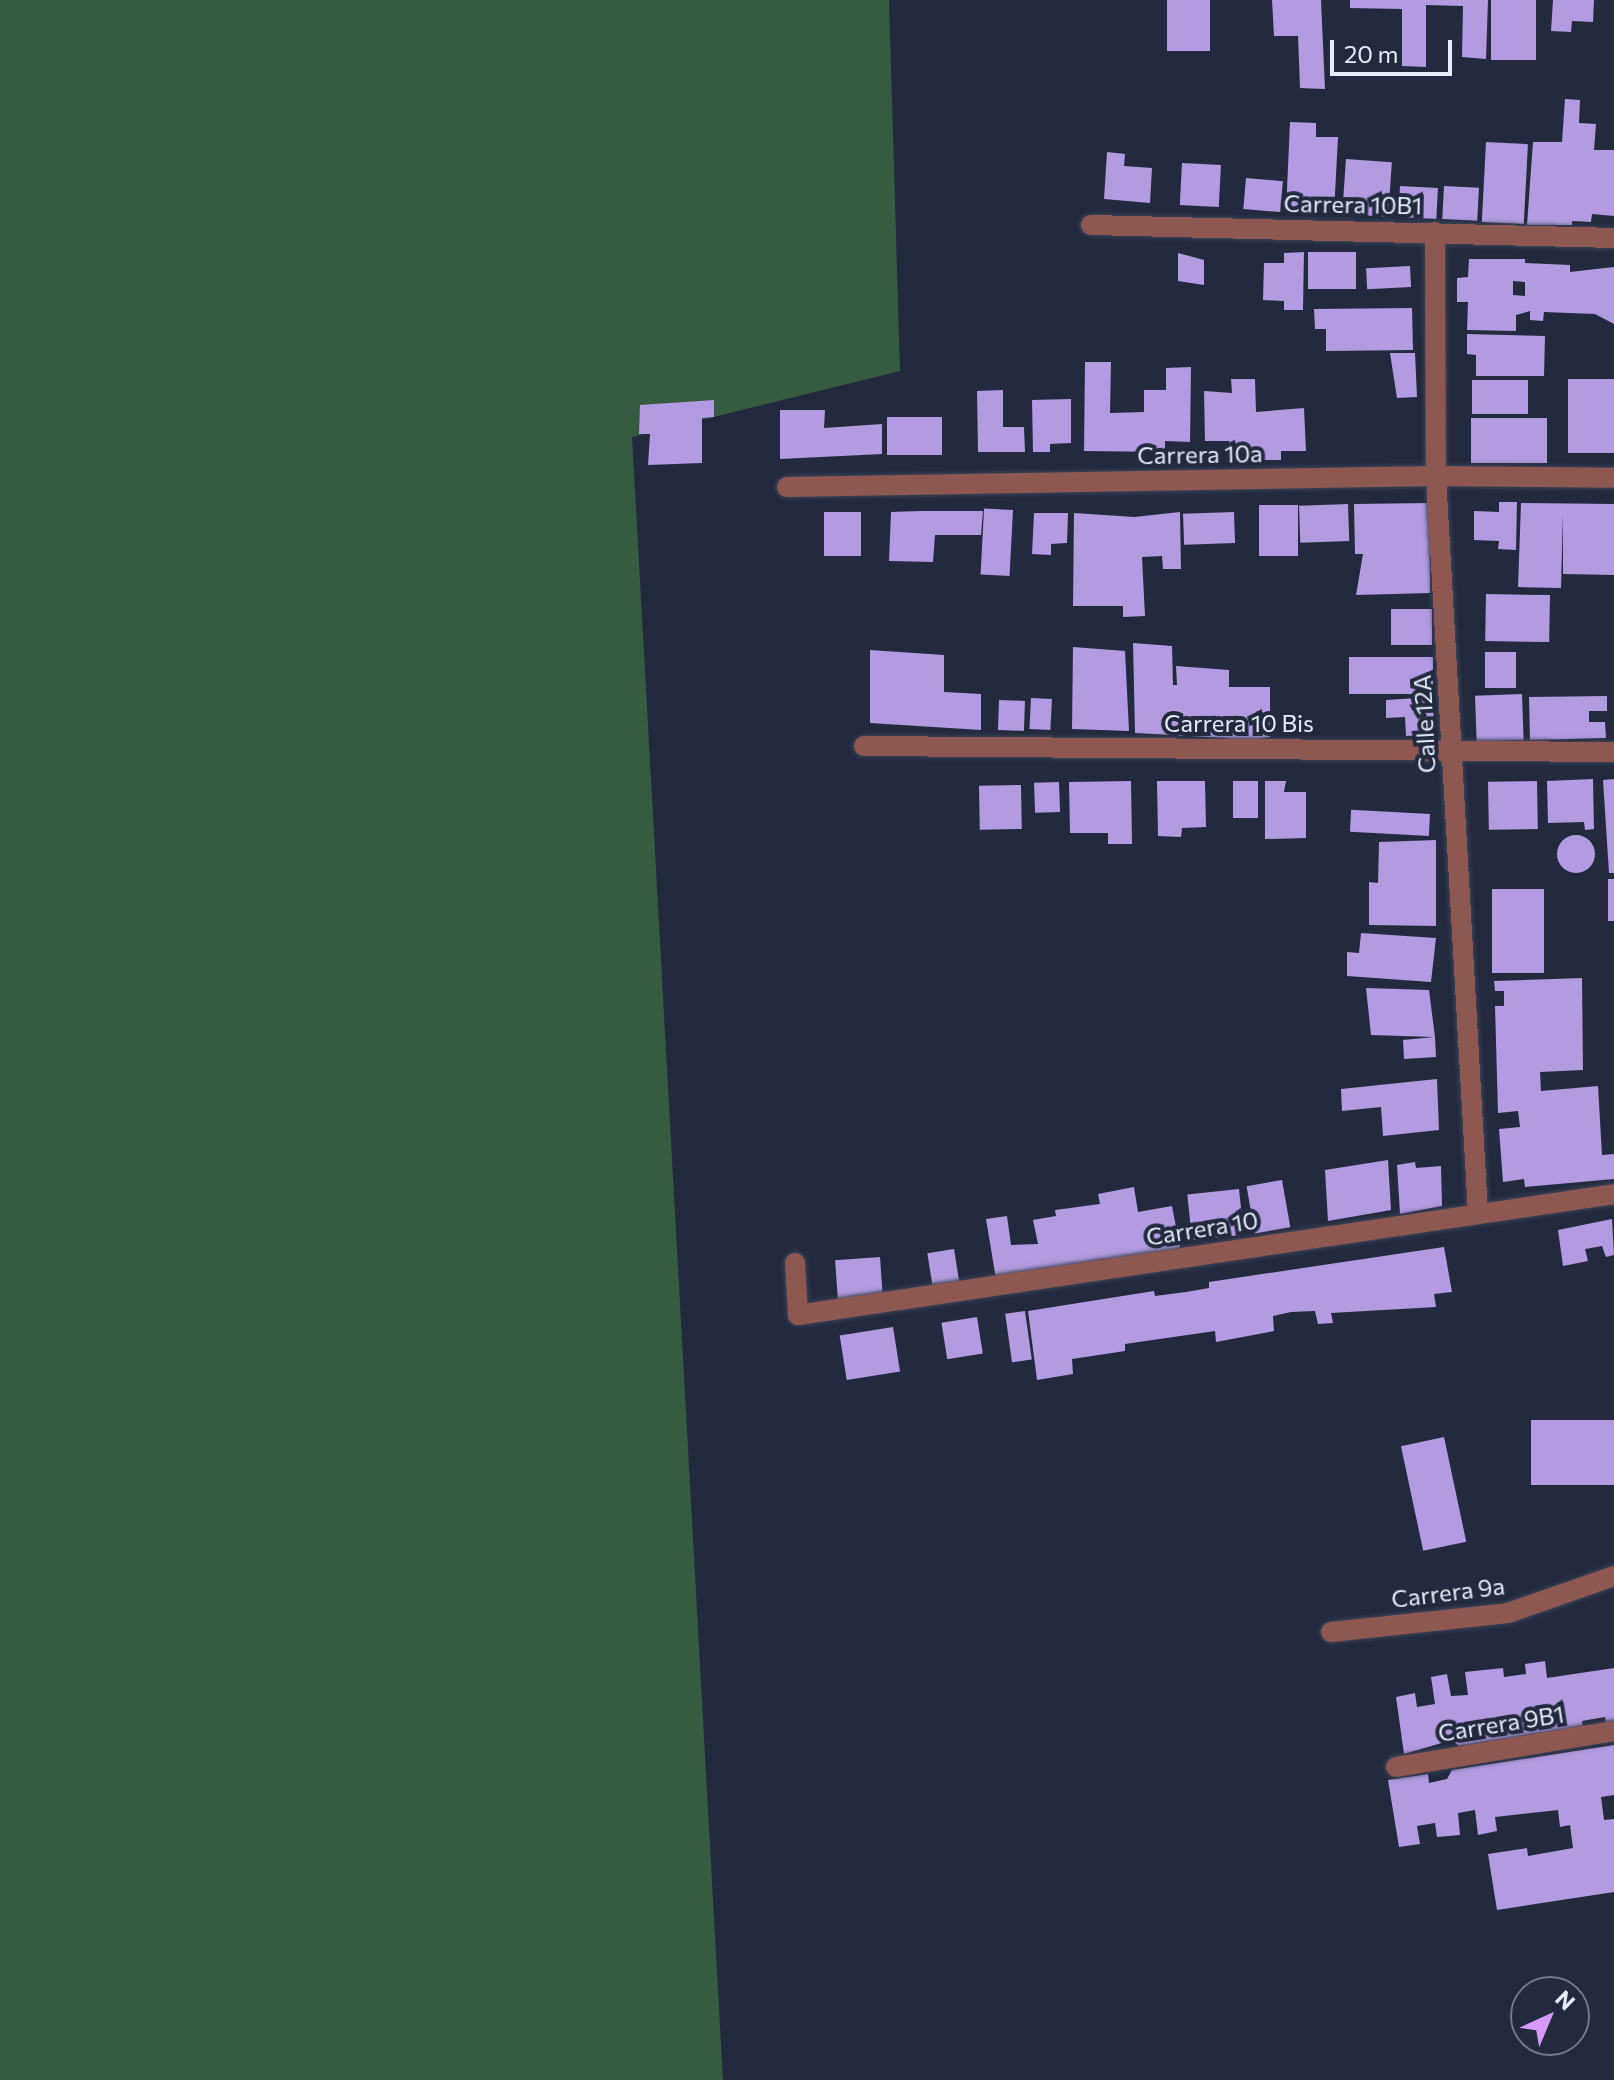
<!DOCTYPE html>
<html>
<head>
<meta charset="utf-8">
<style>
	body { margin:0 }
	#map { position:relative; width:1614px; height:2080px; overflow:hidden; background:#232a3e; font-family:Commissioner,sans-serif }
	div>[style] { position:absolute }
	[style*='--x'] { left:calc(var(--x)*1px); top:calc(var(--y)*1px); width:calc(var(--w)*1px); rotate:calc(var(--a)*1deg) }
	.green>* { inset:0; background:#375b40 }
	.building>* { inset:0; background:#b29be0; transform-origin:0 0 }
	.round { border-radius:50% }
	.roads { filter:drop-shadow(0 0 2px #3e4558) drop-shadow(0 0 2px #3e4558) }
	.minor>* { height:20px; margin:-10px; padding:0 10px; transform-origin:10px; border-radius:10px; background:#8d5752 }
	span { translate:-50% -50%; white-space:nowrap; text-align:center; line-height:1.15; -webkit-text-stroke:8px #232a3e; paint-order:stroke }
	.street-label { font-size:24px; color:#e6ebf9 }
	.north { position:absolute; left:1510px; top:1976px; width:80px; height:80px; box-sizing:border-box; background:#232a3e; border:2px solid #717789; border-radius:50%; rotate:44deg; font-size:22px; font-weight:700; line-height:32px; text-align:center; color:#e6ebf9 }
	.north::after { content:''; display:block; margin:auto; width:28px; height:36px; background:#d69bfa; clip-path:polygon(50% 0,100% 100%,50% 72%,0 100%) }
	.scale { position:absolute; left:1330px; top:40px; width:122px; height:36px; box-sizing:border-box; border:4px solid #e6ebf9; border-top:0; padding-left:10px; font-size:24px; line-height:28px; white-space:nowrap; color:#e6ebf9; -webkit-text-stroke:6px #232a3e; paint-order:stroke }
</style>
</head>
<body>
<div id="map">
	<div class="green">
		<i style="clip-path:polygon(0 0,889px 0,900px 371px,632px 437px,723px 2080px,0 2080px)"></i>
	</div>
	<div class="building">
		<i style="left:1167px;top:0;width:43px;height:51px"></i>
		<i style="clip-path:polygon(1272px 0,1321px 0,1325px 89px,1300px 88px,1298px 36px,1274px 36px)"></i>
		<i style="clip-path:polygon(1350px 0,1488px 0,1486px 59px,1462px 57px,1463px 6px,1426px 5px,1426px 67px,1402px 66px,1402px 9px,1350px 8px)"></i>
		<i style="left:1491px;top:0;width:45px;height:60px"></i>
		<i style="clip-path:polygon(1553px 0,1594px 0,1593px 22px,1572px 21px,1571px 32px,1551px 31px)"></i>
		<i style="clip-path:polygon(1565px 99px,1580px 100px,1579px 123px,1596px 124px,1594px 150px,1614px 150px,1614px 216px,1592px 214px,1591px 222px,1572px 221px,1572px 225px,1527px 225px,1533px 142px,1562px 142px)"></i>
		<i style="clip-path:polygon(1290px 122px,1316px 123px,1316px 137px,1338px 137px,1334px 213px,1286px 212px)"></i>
		<i style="left:1486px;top:142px;width:42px;height:80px;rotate:3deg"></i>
		<i style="clip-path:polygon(1107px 152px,1125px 154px,1124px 166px,1152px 168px,1150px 203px,1104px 199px)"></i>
		<i style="left:1346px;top:159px;width:46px;height:55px;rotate:4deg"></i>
		<i style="left:1182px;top:163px;width:39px;height:42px;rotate:3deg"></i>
		<i style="left:1246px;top:178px;width:37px;height:31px;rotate:5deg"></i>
		<i style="left:1400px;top:186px;width:38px;height:31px;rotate:3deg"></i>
		<i style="left:1444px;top:186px;width:35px;height:33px;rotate:3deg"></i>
		<i style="clip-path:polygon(1304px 252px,1303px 310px,1284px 310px,1284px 301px,1263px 300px,1264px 263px,1284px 263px,1284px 253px)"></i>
		<i style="left:1308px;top:252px;width:48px;height:37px"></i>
		<i style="clip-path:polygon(1178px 253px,1204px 260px,1204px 285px,1178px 281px)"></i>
		<i style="clip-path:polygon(evenodd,1469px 259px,1525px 259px,1525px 263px,1570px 265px,1570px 272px,1614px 267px,1614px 324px,1595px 314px,1544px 312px,1543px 321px,1530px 320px,1530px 311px,1516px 315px,1516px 331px,1467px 330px,1468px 302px,1457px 302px,1457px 278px,1468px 277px,1469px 259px,1513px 281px,1525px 282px,1525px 296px,1513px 295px,1513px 281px)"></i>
		<i style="left:1410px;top:266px;width:21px;height:44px;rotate:87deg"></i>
		<i style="clip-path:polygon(1412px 308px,1413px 350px,1326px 351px,1326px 329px,1315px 329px,1314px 309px)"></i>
		<i style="clip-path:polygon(1467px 334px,1545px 336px,1544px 376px,1476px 376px,1476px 355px,1467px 354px)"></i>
		<i style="clip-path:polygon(1390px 353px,1415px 353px,1417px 397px,1397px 398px)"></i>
		<i style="clip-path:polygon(1085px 362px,1111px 362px,1110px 413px,1144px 412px,1144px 390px,1166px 390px,1166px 368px,1191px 367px,1190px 442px,1165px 441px,1165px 452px,1084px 451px)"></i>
		<i style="clip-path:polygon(1231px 379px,1255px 379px,1256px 412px,1304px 408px,1306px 451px,1281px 451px,1281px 460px,1257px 460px,1256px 452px,1231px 452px,1229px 441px,1205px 441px,1204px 391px,1232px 393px)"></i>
		<i style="left:1568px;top:379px;width:46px;height:74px"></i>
		<i style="left:1472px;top:380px;width:56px;height:34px"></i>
		<i style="clip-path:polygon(1003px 390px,1003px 427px,1024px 427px,1025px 452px,978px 452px,977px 391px)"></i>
		<i style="clip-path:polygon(1071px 399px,1071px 443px,1050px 444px,1050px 452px,1033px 452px,1032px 400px)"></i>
		<i style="clip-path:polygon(714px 400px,714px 417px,702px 418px,702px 463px,648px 465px,650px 434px,639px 434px,640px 405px)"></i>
		<i style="clip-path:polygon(780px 410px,825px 410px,824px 428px,882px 424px,882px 454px,780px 459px)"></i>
		<i style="left:887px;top:417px;width:55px;height:38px"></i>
		<i style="left:1547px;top:418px;width:45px;height:76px;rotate:90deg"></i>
		<i style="clip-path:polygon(1499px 502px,1517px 502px,1516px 550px,1498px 549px,1499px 541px,1474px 540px,1474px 511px,1499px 512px)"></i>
		<i style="clip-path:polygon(1430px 503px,1430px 593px,1356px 595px,1363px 554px,1355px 554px,1354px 504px)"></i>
		<i style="clip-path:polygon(1521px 503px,1614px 504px,1614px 575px,1563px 574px,1563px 514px,1561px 588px,1518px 587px)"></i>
		<i style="left:1348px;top:504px;width:37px;height:49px;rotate:88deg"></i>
		<i style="left:1259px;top:505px;width:39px;height:51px"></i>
		<i style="left:1013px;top:510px;width:66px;height:29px;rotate:93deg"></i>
		<i style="clip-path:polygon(920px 511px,983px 511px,981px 535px,935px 535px,933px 562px,889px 561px,891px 512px)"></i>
		<i style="left:824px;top:512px;width:37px;height:44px"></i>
		<i style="clip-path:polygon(1180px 512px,1181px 569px,1163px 569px,1162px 556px,1142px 557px,1145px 616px,1123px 617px,1123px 606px,1073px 606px,1074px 513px,1134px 517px)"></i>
		<i style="left:1234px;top:512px;width:31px;height:51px;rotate:88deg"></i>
		<i style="clip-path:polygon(1034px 513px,1068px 513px,1067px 543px,1051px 544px,1051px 555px,1032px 554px)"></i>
		<i style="left:1486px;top:594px;width:64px;height:47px;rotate:1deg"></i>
		<i style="left:1432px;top:609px;width:36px;height:41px;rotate:90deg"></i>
		<i style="clip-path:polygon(1133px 643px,1172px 646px,1173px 685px,1177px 685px,1176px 666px,1229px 670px,1229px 687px,1270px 687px,1270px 737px,1228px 744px,1227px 738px,1135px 733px)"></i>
		<i style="clip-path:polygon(1073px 647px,1125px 651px,1129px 731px,1072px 729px)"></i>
		<i style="clip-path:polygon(870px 650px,944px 655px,944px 692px,981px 694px,981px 730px,870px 723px)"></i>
		<i style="left:1485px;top:652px;width:31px;height:36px"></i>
		<i style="left:1433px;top:657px;width:37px;height:84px;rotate:90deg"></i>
		<i style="left:1522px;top:694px;width:46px;height:47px;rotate:88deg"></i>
		<i style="clip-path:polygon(1607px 696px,1607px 711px,1589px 711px,1589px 722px,1605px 722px,1606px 738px,1530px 740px,1529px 697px)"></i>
		<i style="clip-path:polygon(1433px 697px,1434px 735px,1406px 736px,1405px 717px,1386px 718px,1386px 700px)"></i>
		<i style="left:1031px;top:698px;width:21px;height:31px;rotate:3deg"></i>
		<i style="left:999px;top:700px;width:26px;height:30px;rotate:2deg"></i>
		<i style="clip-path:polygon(1593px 779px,1594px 829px,1585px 830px,1584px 822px,1548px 823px,1547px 781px)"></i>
		<i style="clip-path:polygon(1614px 779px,1614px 873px,1609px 873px,1603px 780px)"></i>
		<i style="clip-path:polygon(1131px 781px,1132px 844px,1108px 844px,1108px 833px,1070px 833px,1069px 782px)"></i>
		<i style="clip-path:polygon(1157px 781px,1205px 781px,1206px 827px,1182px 828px,1181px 837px,1158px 836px)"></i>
		<i style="left:1258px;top:781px;width:37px;height:25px;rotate:90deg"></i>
		<i style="clip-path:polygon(1265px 781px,1286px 781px,1284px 792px,1306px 792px,1306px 838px,1265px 839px)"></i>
		<i style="left:1537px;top:781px;width:48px;height:49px;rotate:89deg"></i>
		<i style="left:1059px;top:782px;width:30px;height:25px;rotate:88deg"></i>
		<i style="left:1021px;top:785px;width:44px;height:42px;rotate:89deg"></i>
		<i style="left:1430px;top:814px;width:22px;height:79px;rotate:93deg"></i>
		<i class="round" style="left:1557px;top:835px;width:38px;height:38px"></i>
		<i style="clip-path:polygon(1436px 840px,1436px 926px,1369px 925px,1369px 882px,1378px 883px,1379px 842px)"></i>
		<i style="left:1608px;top:879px;width:6px;height:42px"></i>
		<i style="left:1492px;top:889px;width:52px;height:84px"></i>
		<i style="clip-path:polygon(1361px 933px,1436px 938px,1431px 982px,1347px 976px,1347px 952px,1359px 953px)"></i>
		<i style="clip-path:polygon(1582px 978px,1583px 1070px,1540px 1072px,1541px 1091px,1598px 1086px,1602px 1155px,1614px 1154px,1614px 1179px,1525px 1187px,1524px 1179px,1503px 1182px,1499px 1129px,1520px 1127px,1518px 1111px,1498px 1113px,1495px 1006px,1504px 1006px,1504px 991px,1495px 991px,1494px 981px)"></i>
		<i style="clip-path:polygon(1366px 988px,1429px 990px,1435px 1037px,1436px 1057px,1404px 1059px,1403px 1040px,1434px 1037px,1371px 1035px)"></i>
		<i style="clip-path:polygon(1437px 1079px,1439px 1130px,1383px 1136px,1381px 1107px,1342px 1111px,1341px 1089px)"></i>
		<i style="clip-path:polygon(1388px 1160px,1391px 1210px,1328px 1221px,1325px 1170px)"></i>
		<i style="clip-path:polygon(1415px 1162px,1416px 1168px,1441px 1166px,1442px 1206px,1400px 1214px,1397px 1165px)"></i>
		<i style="left:1282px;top:1180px;width:48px;height:36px;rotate:80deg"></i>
		<i style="clip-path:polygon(1134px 1187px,1138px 1212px,1172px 1206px,1180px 1248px,996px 1279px,986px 1219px,1007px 1216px,1011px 1245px,1038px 1244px,1033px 1220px,1056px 1216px,1055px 1210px,1100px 1204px,1098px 1194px)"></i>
		<i style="left:1239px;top:1189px;width:46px;height:52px;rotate:84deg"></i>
		<i style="clip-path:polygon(1612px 1219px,1614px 1255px,1606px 1257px,1602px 1246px,1585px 1249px,1588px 1261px,1563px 1266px,1558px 1230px)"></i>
		<i style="clip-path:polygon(1444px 1247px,1452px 1292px,1434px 1294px,1436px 1307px,1331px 1313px,1333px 1323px,1318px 1324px,1315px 1311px,1291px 1312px,1273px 1316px,1274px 1331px,1216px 1342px,1215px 1331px,1125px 1344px,1125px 1351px,1072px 1359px,1073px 1374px,1037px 1380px,1028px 1311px,1154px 1291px,1155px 1296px,1186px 1292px,1209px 1288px,1209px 1282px)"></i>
		<i style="left:954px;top:1249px;width:36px;height:27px;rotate:81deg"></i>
		<i style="left:880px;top:1257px;width:39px;height:45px;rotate:86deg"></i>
		<i style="left:1025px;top:1311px;width:49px;height:20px;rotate:82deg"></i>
		<i style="left:977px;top:1317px;width:37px;height:36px;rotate:81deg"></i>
		<i style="left:893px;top:1327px;width:45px;height:54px;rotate:81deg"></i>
		<i style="left:1614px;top:1420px;width:65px;height:83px;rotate:90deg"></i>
		<i style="left:1444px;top:1437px;width:107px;height:44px;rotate:78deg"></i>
		<i style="clip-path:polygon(1545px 1661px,1547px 1678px,1614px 1668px,1614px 1722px,1606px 1723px,1605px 1717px,1582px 1721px,1583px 1727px,1459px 1746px,1452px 1740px,1404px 1754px,1396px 1697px,1415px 1693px,1417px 1707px,1435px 1704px,1431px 1677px,1447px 1674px,1451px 1696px,1468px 1695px,1465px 1672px,1503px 1668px,1504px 1677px,1526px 1674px,1525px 1664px)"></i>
		<i style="clip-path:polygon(1614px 1745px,1614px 1795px,1601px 1797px,1604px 1820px,1614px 1819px,1614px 1892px,1497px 1910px,1488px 1854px,1527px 1848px,1528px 1856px,1573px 1848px,1570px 1825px,1560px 1827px,1558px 1810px,1495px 1817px,1497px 1831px,1478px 1835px,1475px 1810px,1458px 1813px,1460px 1835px,1437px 1837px,1435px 1823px,1417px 1826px,1420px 1844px,1399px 1847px,1388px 1780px,1428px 1774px,1429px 1783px,1447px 1779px,1452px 1770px)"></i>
	</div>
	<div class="roads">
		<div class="minor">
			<i style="--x:1091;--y:225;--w:523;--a:1.42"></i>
			<i style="--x:1435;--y:232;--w:244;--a:89.8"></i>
			<i style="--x:1436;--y:476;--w:738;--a:86.74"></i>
			<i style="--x:787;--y:487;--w:649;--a:-0.97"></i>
			<i style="--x:1436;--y:476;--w:178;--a:0.6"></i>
			<i style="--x:864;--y:746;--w:750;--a:0.46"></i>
			<i style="--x:795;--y:1263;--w:52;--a:86.7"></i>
			<i style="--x:798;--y:1315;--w:825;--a:-8.43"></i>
			<i style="--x:1331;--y:1632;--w:178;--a:-6.1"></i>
			<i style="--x:1508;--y:1613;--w:112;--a:-19.2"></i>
			<i style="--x:1396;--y:1767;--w:221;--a:-9.4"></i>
		</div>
	</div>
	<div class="street-label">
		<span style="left:1353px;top:204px;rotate:1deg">Carrera 10B1</span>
		<span style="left:1200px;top:454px;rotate:-1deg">Carrera 10a</span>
		<span style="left:1239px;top:723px">Carrera 10 Bis</span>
		<span style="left:1424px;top:724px;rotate:-93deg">Calle 12A</span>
		<span style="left:1202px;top:1228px;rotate:-9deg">Carrera 10</span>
		<span style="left:1448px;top:1592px;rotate:-7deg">Carrera 9a</span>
		<span style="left:1501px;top:1723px;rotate:-9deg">Carrera 9B1</span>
	</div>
	<div class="north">N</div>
	<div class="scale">20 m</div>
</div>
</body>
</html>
